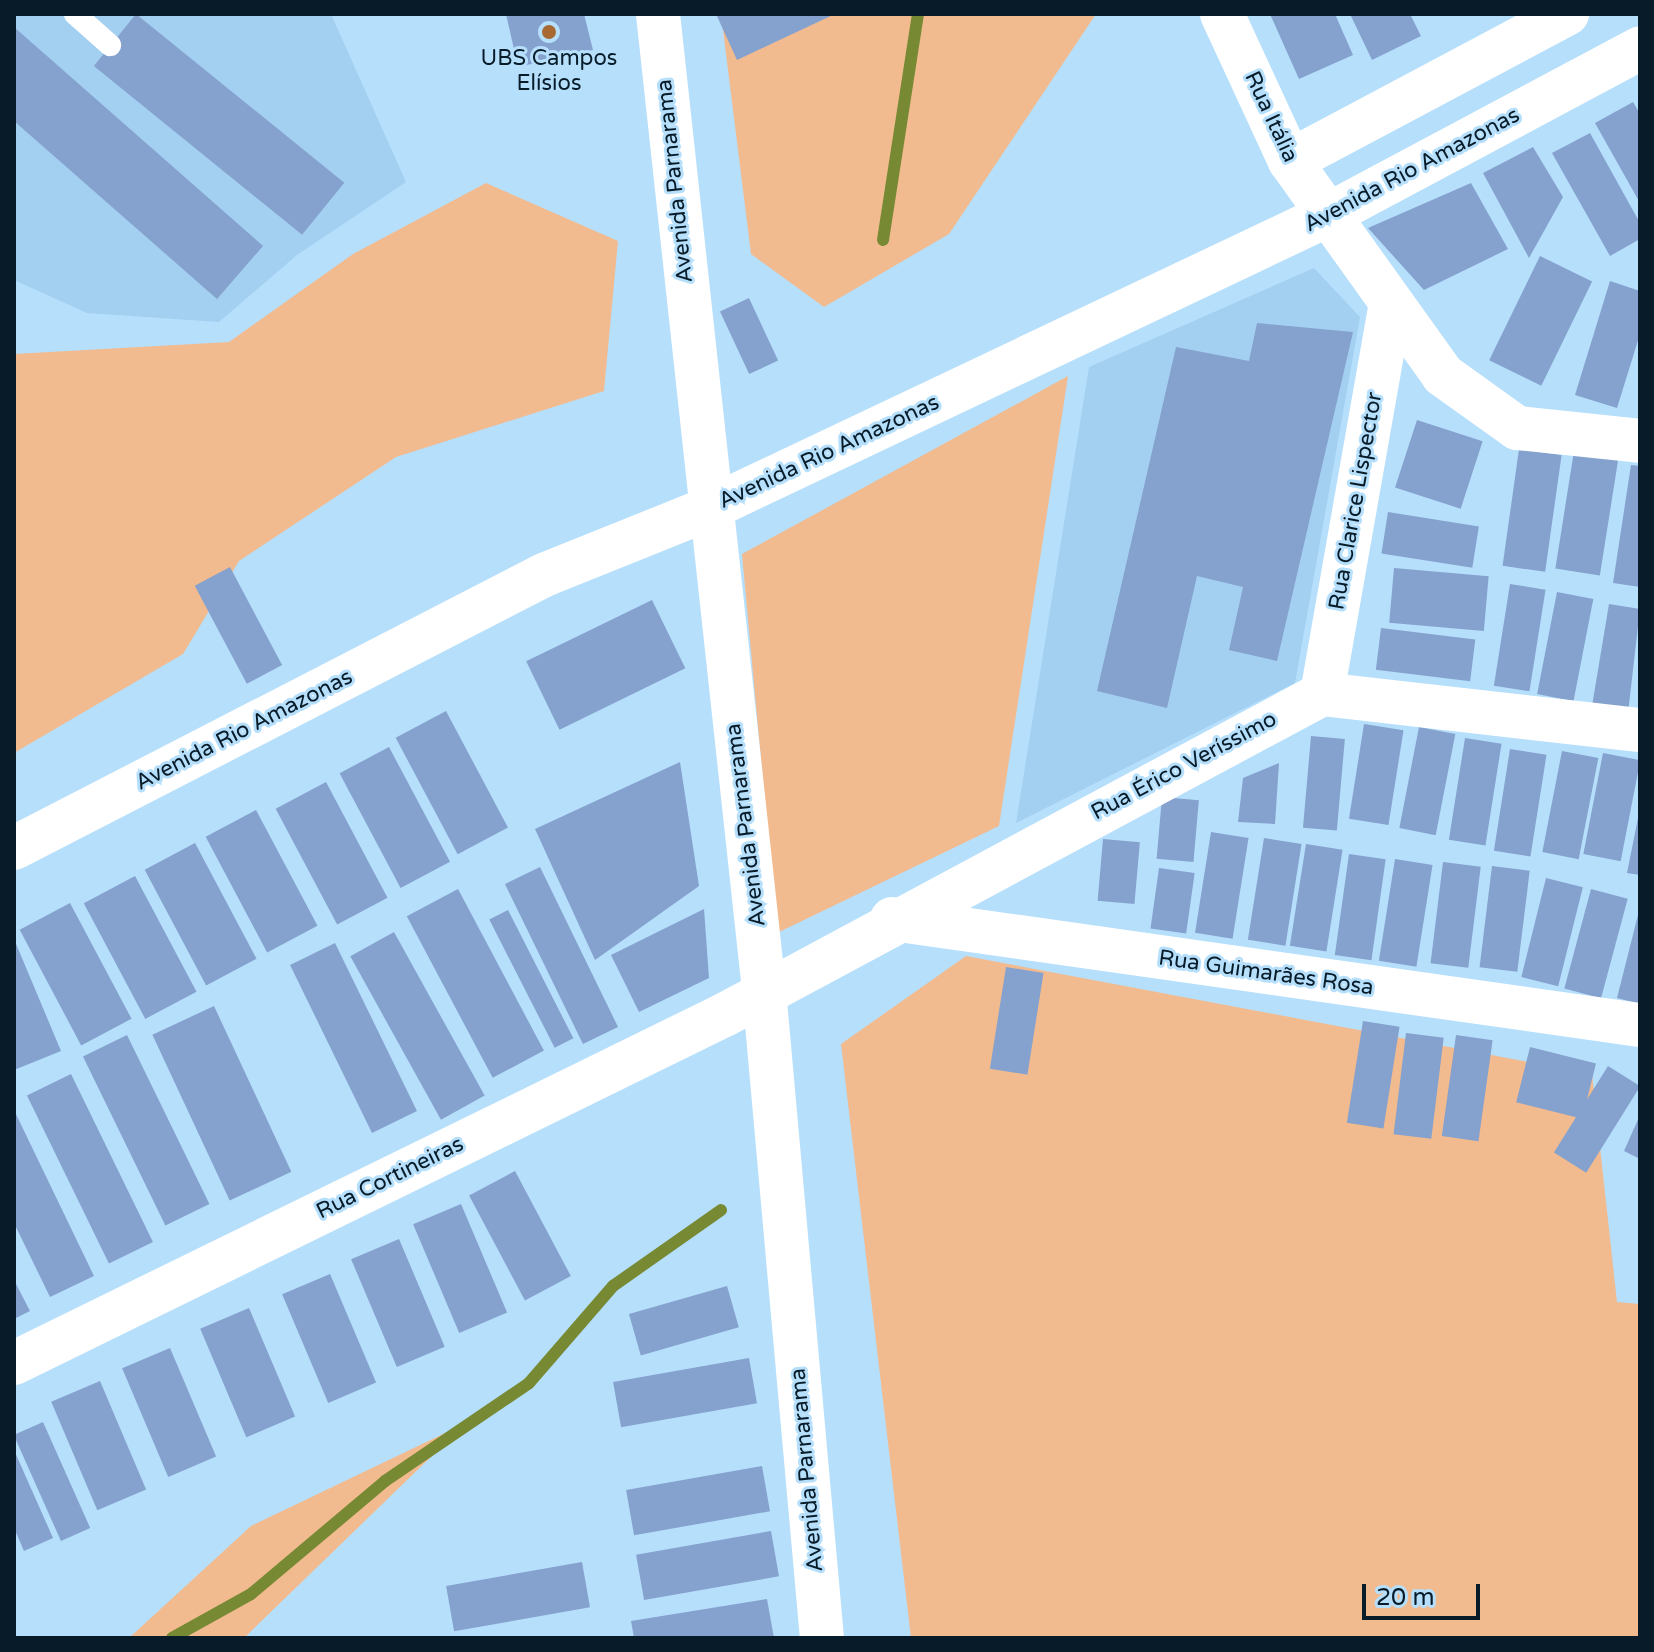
<!DOCTYPE html>
<html>
<head>
<meta charset="utf-8">
<style>
	body { margin:0 }
	#map { position:relative; width:1654px; height:1652px; overflow:hidden; background:#b6dffc; font-family:"Varela Round",sans-serif }
	div>[style] { position:absolute }
	[style*='--x'] { left:calc(var(--x)*1px); top:calc(var(--y)*1px); width:calc(var(--w)*1px); rotate:calc(var(--a)*1deg) }
	.built>* { inset:0; background:#a3d0f1 }
	.green>* { inset:0; background:#f1bb8f }
	.stream>* { height:12px; margin:-6px; padding:0 6px; transform-origin:6px; border-radius:6px; background:#778933 }
	.building>* { inset:0; background:#85a1ce; transform-origin:0 0 }
	.lane>* { height:22px; margin:-11px; padding:0 11px; transform-origin:11px; border-radius:11px; background:#fff }
	.street>* { height:44px; margin:-22px; padding:0 22px; transform-origin:22px; border-radius:22px; background:#fff }
	.secondary>* { height:44px; margin:-22px; padding:0 22px; transform-origin:22px; border-radius:22px; background:#fff }
	.dots>* { width:22px; height:22px; translate:-50% -50%; box-sizing:border-box; border:4px solid #b6dffc; border-radius:50% }
	span { translate:-50% -50%; white-space:nowrap; text-align:center; line-height:1.15; -webkit-text-stroke:6px #b6dffc; paint-order:stroke }
	.poi-label { font-size:22px; color:#071b28 }
	.street-label { font-size:22px; color:#071b28 }
	.frame { position:absolute; inset:0; border:16px solid #071b28; pointer-events:none }
	.scale { position:absolute; left:1362px; top:1584px; width:118px; height:36px; box-sizing:border-box; border:4px solid #071b28; border-top:0; padding-left:10px; font-size:24px; line-height:28px; white-space:nowrap; color:#071b28; -webkit-text-stroke:6px #b6dffc; paint-order:stroke }
</style>
</head>
<body>
<div id="map">
	<div class="built">
		<i style="clip-path:polygon(14px 14px,331px 14px,406px 182px,297px 255px,219px 322px,87px 313px,14px 280px)"></i>
		<i style="clip-path:polygon(1314px 268px,1360px 317px,1295px 683px,1016px 823px,1089px 367px)"></i>
	</div>
	<div class="green">
		<i style="clip-path:polygon(721px 14px,1096px 14px,949px 234px,824px 307px,751px 254px)"></i>
		<i style="clip-path:polygon(486px 183px,618px 241px,604px 391px,396px 457px,239px 561px,183px 654px,14px 753px,14px 354px,229px 342px,353px 254px)"></i>
		<i style="clip-path:polygon(1068px 376px,999px 826px,777px 933px,742px 554px)"></i>
		<i style="clip-path:polygon(966px 956px,1592px 1074px,1617px 1302px,1640px 1304px,1640px 1638px,911px 1638px,841px 1044px)"></i>
		<i style="clip-path:polygon(466px 1423px,244px 1638px,129px 1638px,251px 1526px)"></i>
	</div>
	<div class="stream">
		<i style="--x:883;--y:240;--w:229;--a:-81.2"></i>
		<i style="--x:172;--y:1638;--w:90;--a:-29.1"></i>
		<i style="--x:251;--y:1594;--w:175;--a:-40.1"></i>
		<i style="--x:385;--y:1481;--w:174;--a:-34.2"></i>
		<i style="--x:529;--y:1383;--w:128;--a:-49.1"></i>
		<i style="--x:613;--y:1286;--w:132;--a:-35.1"></i>
	</div>
	<div class="building">
		<i style="left:136px;top:14px;width:268px;height:67px;rotate:39deg"></i>
		<i style="clip-path:polygon(506px 14px,584px 14px,593px 50px,518px 67px)"></i>
		<i style="clip-path:polygon(716px 14px,835px 14px,737px 60px)"></i>
		<i style="clip-path:polygon(1270px 14px,1335px 14px,1353px 55px,1299px 79px)"></i>
		<i style="clip-path:polygon(1350px 14px,1410px 14px,1421px 36px,1372px 60px)"></i>
		<i style="clip-path:polygon(14px 27px,263px 246px,217px 299px,14px 121px)"></i>
		<i style="clip-path:polygon(1633px 102px,1640px 114px,1640px 203px,1595px 123px)"></i>
		<i style="clip-path:polygon(1590px 133px,1640px 223px,1640px 239px,1610px 256px,1552px 153px)"></i>
		<i style="clip-path:polygon(1533px 147px,1563px 197px,1529px 258px,1483px 173px)"></i>
		<i style="clip-path:polygon(1471px 183px,1508px 249px,1424px 290px,1368px 228px)"></i>
		<i style="left:1540px;top:256px;width:58px;height:116px;rotate:26deg"></i>
		<i style="clip-path:polygon(1610px 281px,1640px 291px,1640px 334px,1617px 408px,1575px 395px)"></i>
		<i style="left:749px;top:298px;width:69px;height:32px;rotate:65deg"></i>
		<i style="clip-path:polygon(1257px 323px,1353px 332px,1277px 661px,1229px 650px,1243px 587px,1197px 576px,1167px 708px,1097px 691px,1176px 347px,1249px 361px)"></i>
		<i style="left:1417px;top:420px;width:69px;height:71px;rotate:18deg"></i>
		<i style="left:1519px;top:449px;width:43px;height:118px;rotate:8deg"></i>
		<i style="left:1574px;top:451px;width:45px;height:119px;rotate:9deg"></i>
		<i style="clip-path:polygon(1631px 465px,1640px 466px,1640px 587px,1613px 583px)"></i>
		<i style="left:1388px;top:512px;width:92px;height:42px;rotate:9deg"></i>
		<i style="left:230px;top:567px;width:111px;height:40px;rotate:62deg"></i>
		<i style="left:1394px;top:568px;width:95px;height:55px;rotate:5deg"></i>
		<i style="left:1510px;top:584px;width:36px;height:103px;rotate:9deg"></i>
		<i style="left:1557px;top:592px;width:37px;height:104px;rotate:11deg"></i>
		<i style="left:652px;top:600px;width:76px;height:140px;rotate:64deg"></i>
		<i style="clip-path:polygon(1609px 604px,1640px 609px,1628px 713px,1592px 706px)"></i>
		<i style="left:1381px;top:628px;width:95px;height:42px;rotate:7deg"></i>
		<i style="left:446px;top:711px;width:132px;height:57px;rotate:62deg"></i>
		<i style="left:1364px;top:724px;width:40px;height:96px;rotate:9deg"></i>
		<i style="left:1419px;top:727px;width:37px;height:103px;rotate:11deg"></i>
		<i style="left:1311px;top:736px;width:34px;height:92px;rotate:5deg"></i>
		<i style="left:1465px;top:738px;width:37px;height:103px;rotate:9deg"></i>
		<i style="left:389px;top:747px;width:130px;height:56px;rotate:62deg"></i>
		<i style="left:1510px;top:749px;width:37px;height:103px;rotate:9deg"></i>
		<i style="left:1562px;top:751px;width:37px;height:103px;rotate:11deg"></i>
		<i style="left:1603px;top:753px;width:38px;height:103px;rotate:11deg"></i>
		<i style="clip-path:polygon(680px 762px,699px 886px,595px 960px,535px 829px)"></i>
		<i style="clip-path:polygon(1279px 763px,1275px 824px,1238px 822px,1243px 778px)"></i>
		<i style="left:326px;top:782px;width:131px;height:57px;rotate:62deg"></i>
		<i style="left:1162px;top:797px;width:37px;height:62px;rotate:5deg"></i>
		<i style="clip-path:polygon(1640px 808px,1640px 875px,1627px 873px)"></i>
		<i style="left:256px;top:810px;width:131px;height:57px;rotate:62deg"></i>
		<i style="left:1211px;top:832px;width:38px;height:102px;rotate:9deg"></i>
		<i style="left:1264px;top:838px;width:38px;height:103px;rotate:9deg"></i>
		<i style="left:1103px;top:839px;width:37px;height:62px;rotate:5deg"></i>
		<i style="left:195px;top:843px;width:131px;height:57px;rotate:62deg"></i>
		<i style="left:1306px;top:844px;width:37px;height:103px;rotate:9deg"></i>
		<i style="left:1349px;top:854px;width:37px;height:102px;rotate:8deg"></i>
		<i style="left:1395px;top:859px;width:38px;height:103px;rotate:9deg"></i>
		<i style="left:1443px;top:862px;width:38px;height:102px;rotate:7deg"></i>
		<i style="left:1492px;top:866px;width:38px;height:102px;rotate:7deg"></i>
		<i style="left:540px;top:867px;width:178px;height:39px;rotate:64deg"></i>
		<i style="left:1159px;top:868px;width:36px;height:61px;rotate:8deg"></i>
		<i style="left:135px;top:876px;width:131px;height:58px;rotate:62deg"></i>
		<i style="left:1546px;top:878px;width:38px;height:102px;rotate:14deg"></i>
		<i style="left:458px;top:889px;width:183px;height:58px;rotate:62deg"></i>
		<i style="left:1591px;top:889px;width:38px;height:103px;rotate:15deg"></i>
		<i style="left:70px;top:903px;width:131px;height:57px;rotate:62deg"></i>
		<i style="clip-path:polygon(1640px 907px,1640px 1004px,1617px 998px)"></i>
		<i style="clip-path:polygon(704px 909px,709px 978px,639px 1012px,611px 955px)"></i>
		<i style="left:508px;top:910px;width:144px;height:21px;rotate:63deg"></i>
		<i style="left:394px;top:932px;width:187px;height:50px;rotate:61deg"></i>
		<i style="clip-path:polygon(14px 939px,61px 1051px,14px 1070px)"></i>
		<i style="left:335px;top:943px;width:187px;height:50px;rotate:64deg"></i>
		<i style="left:1006px;top:967px;width:38px;height:103px;rotate:9deg"></i>
		<i style="left:214px;top:1006px;width:183px;height:68px;rotate:65deg"></i>
		<i style="left:1363px;top:1021px;width:37px;height:103px;rotate:9deg"></i>
		<i style="left:1406px;top:1033px;width:38px;height:102px;rotate:7deg"></i>
		<i style="left:127px;top:1035px;width:188px;height:49px;rotate:64deg"></i>
		<i style="left:1456px;top:1035px;width:37px;height:102px;rotate:8deg"></i>
		<i style="left:1530px;top:1047px;width:68px;height:57px;rotate:14deg"></i>
		<i style="left:1608px;top:1066px;width:38px;height:102px;rotate:32deg"></i>
		<i style="left:71px;top:1074px;width:187px;height:49px;rotate:64deg"></i>
		<i style="clip-path:polygon(14px 1110px,94px 1276px,50px 1297px,14px 1223px)"></i>
		<i style="clip-path:polygon(1640px 1115px,1640px 1159px,1624px 1151px)"></i>
		<i style="left:515px;top:1171px;width:119px;height:52px;rotate:62deg"></i>
		<i style="left:461px;top:1204px;width:118px;height:52px;rotate:67deg"></i>
		<i style="left:399px;top:1239px;width:117px;height:52px;rotate:67deg"></i>
		<i style="left:330px;top:1274px;width:118px;height:52px;rotate:67deg"></i>
		<i style="clip-path:polygon(14px 1280px,30px 1311px,14px 1319px)"></i>
		<i style="left:727px;top:1286px;width:43px;height:102px;rotate:74deg"></i>
		<i style="left:249px;top:1308px;width:118px;height:53px;rotate:67deg"></i>
		<i style="left:170px;top:1348px;width:118px;height:52px;rotate:67deg"></i>
		<i style="left:749px;top:1358px;width:46px;height:138px;rotate:80deg"></i>
		<i style="left:100px;top:1381px;width:118px;height:53px;rotate:67deg"></i>
		<i style="left:43px;top:1422px;width:116px;height:32px;rotate:66deg"></i>
		<i style="clip-path:polygon(14px 1450px,53px 1538px,24px 1551px,14px 1528px)"></i>
		<i style="left:762px;top:1466px;width:46px;height:138px;rotate:80deg"></i>
		<i style="left:771px;top:1531px;width:46px;height:137px;rotate:80deg"></i>
		<i style="left:582px;top:1562px;width:46px;height:138px;rotate:80deg"></i>
		<i style="clip-path:polygon(767px 1599px,774px 1638px,634px 1638px,631px 1621px)"></i>
	</div>
	<div class="lane">
		<i style="--x:75;--y:14;--w:47;--a:41.5"></i>
	</div>
	<div class="street">
		<i style="--x:1222;--y:14;--w:162;--a:65.2"></i>
		<i style="--x:1290;--y:161;--w:263;--a:54.4"></i>
		<i style="--x:1443;--y:375;--w:91;--a:35.6"></i>
		<i style="--x:1517;--y:428;--w:124;--a:6"></i>
		<i style="--x:1290;--y:161;--w:314;--a:-28"></i>
		<i style="--x:708;--y:509;--w:684;--a:-25.37"></i>
		<i style="--x:1326;--y:216;--w:356;--a:-28.1"></i>
		<i style="--x:1322;--y:694;--w:392;--a:-80"></i>
		<i style="--x:892;--y:919;--w:755;--a:8.07"></i>
		<i style="--x:14;--y:1363;--w:793;--a:-26.11"></i>
		<i style="--x:726;--y:1014;--w:676;--a:-28.23"></i>
		<i style="--x:1322;--y:694;--w:320;--a:6.5"></i>
	</div>
	<div class="secondary">
		<i style="--x:658;--y:14;--w:982;--a:83.8"></i>
		<i style="--x:764;--y:990;--w:651;--a:84.89"></i>
		<i style="--x:14;--y:848;--w:596;--a:-27.25"></i>
		<i style="--x:544;--y:575;--w:177;--a:-21.9"></i>
	</div>
	<div class="dots">
		<i style="left:549px;top:32px;background:#a86930"></i>
	</div>
	<div class="poi-label">
		<span style="left:549px;top:71px">UBS Campos<br>Elísios</span>
	</div>
	<div class="street-label">
		<span style="left:1271px;top:117px;rotate:65deg">Rua Itália</span>
		<span style="left:1412px;top:170px;rotate:-28deg">Avenida Rio Amazonas</span>
		<span style="left:675px;top:181px;rotate:-96deg">Avenida Parnarama</span>
		<span style="left:829px;top:452px;rotate:-25deg">Avenida Rio Amazonas</span>
		<span style="left:1356px;top:501px;rotate:-80deg">Rua Clarice Lispector</span>
		<span style="left:244px;top:730px;rotate:-27deg">Avenida Rio Amazonas</span>
		<span style="left:1184px;top:766px;rotate:-28deg">Rua Érico Veríssimo</span>
		<span style="left:746px;top:825px;rotate:-97deg">Avenida Parnarama</span>
		<span style="left:1266px;top:973px;rotate:8deg">Rua Guimarães Rosa</span>
		<span style="left:390px;top:1178px;rotate:-26deg">Rua Cortineiras</span>
		<span style="left:807px;top:1470px;rotate:-95deg">Avenida Parnarama</span>
	</div>
	<div class="frame"></div>
	<div class="scale">20 m</div>
</div>
</body>
</html>
